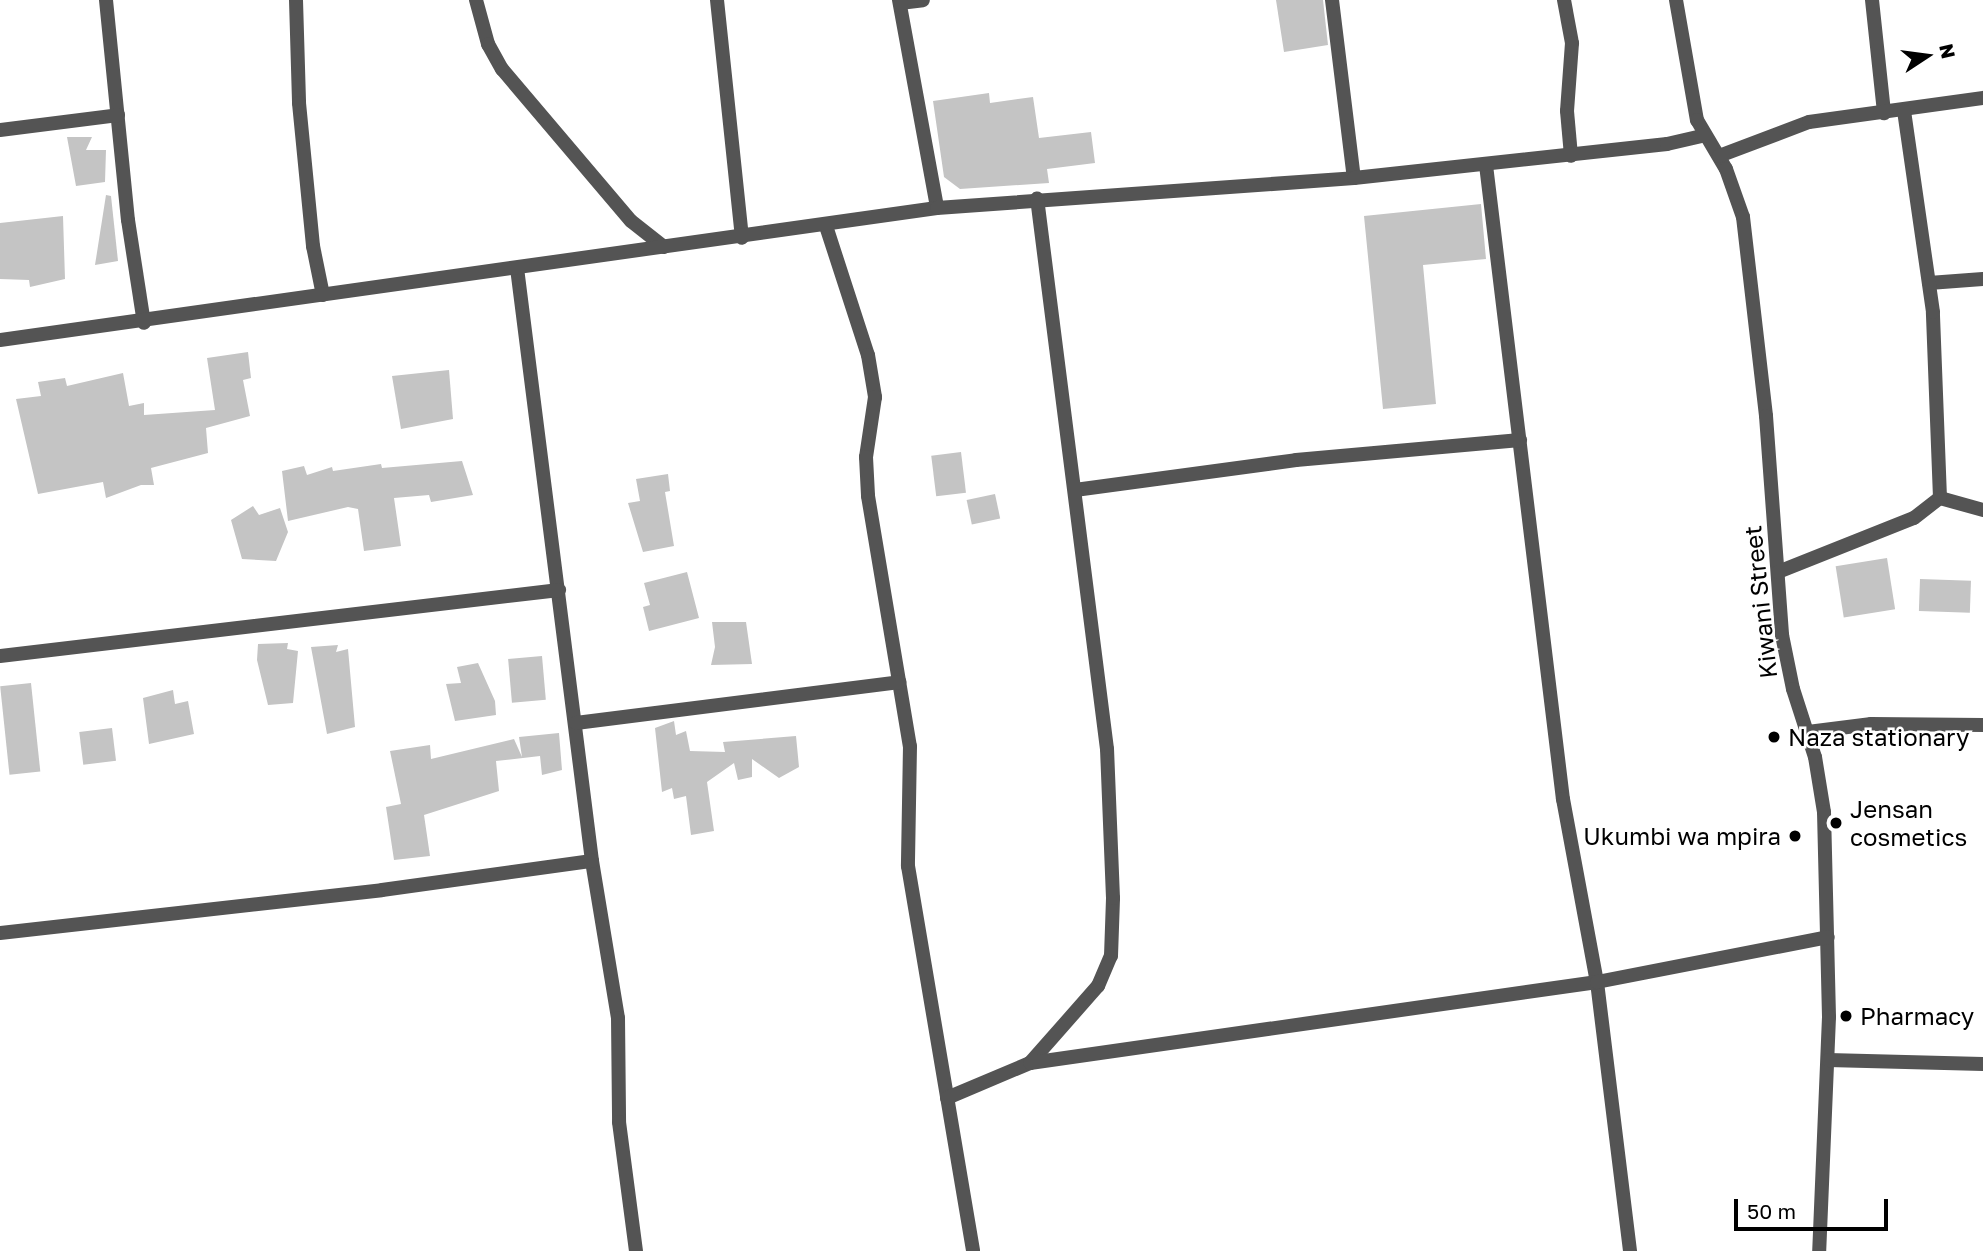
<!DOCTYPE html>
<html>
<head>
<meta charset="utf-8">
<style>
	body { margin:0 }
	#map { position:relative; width:1983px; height:1251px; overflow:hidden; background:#fff; font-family:"Golos Text",sans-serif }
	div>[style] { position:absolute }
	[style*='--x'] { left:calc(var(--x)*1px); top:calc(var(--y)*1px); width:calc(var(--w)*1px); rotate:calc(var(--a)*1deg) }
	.building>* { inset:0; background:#c4c4c4; transform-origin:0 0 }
	.minor>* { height:14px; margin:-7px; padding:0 7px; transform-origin:7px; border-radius:7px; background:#545454 }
	.dots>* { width:19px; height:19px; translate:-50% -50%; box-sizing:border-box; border:4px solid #fff; border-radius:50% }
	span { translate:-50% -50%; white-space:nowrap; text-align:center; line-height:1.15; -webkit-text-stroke:5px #fff; paint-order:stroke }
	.street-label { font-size:24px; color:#000 }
	.poi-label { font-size:24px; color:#000 }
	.left { translate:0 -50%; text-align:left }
	.right { translate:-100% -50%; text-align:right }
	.north { position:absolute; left:1892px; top:21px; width:70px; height:70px; -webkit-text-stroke:5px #fff; paint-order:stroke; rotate:77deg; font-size:19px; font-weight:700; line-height:28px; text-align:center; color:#000 }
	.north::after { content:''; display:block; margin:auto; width:24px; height:32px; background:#000; clip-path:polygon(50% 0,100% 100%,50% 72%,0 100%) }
	.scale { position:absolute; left:1734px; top:1199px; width:154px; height:32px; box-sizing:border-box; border:4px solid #000; border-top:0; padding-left:9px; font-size:21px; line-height:24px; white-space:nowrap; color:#000; -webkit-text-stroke:5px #fff; paint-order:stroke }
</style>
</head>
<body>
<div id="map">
	<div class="building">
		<i style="clip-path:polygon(1276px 0,1323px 0,1328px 45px,1284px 52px)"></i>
		<i style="clip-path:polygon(989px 93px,990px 103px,1033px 97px,1039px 138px,1091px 132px,1095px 163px,1047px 169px,1049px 183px,960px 189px,944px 177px,933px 101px)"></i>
		<i style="clip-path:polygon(67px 137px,92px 137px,86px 150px,106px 150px,105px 182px,76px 186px)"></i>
		<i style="clip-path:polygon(106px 195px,111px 196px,118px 261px,95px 265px)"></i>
		<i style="clip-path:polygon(1481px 204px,1486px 259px,1423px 265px,1436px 404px,1383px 409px,1364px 216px)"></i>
		<i style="clip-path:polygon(63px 216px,65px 279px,30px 287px,29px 280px,0 279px,0 223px)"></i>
		<i style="clip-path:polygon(248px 352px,251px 378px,243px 380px,250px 416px,206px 428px,208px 453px,151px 468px,154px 485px,141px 485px,106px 498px,103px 482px,38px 494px,16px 399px,41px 396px,38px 382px,65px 378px,67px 386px,123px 373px,129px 406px,144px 403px,144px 415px,215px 410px,207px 358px)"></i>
		<i style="clip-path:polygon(449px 370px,453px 419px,401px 429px,392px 376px)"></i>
		<i style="left:961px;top:452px;width:41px;height:30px;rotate:83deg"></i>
		<i style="clip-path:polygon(462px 461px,473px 495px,431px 502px,429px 495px,394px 498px,401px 546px,364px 551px,358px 509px,348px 507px,288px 521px,282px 471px,304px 466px,307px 475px,332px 467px,333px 471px,381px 464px,382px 468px)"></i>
		<i style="clip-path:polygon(668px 474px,670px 491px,665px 492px,674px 546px,643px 552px,628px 503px,640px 501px,636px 479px)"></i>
		<i style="left:995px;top:494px;width:25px;height:29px;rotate:78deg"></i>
		<i style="clip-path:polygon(253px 506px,259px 515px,280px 508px,288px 532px,276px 561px,242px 559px,231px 520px)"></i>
		<i style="left:1887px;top:558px;width:52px;height:52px;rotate:81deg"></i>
		<i style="clip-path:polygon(687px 572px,699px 618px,649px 631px,643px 607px,650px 605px,644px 583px)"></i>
		<i style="left:1920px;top:579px;width:51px;height:32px;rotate:2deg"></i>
		<i style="clip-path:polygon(712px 622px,746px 622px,752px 664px,711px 665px,715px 647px)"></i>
		<i style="clip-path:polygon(288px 643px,287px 649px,298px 651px,293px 703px,268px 705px,257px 660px,258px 644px)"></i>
		<i style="clip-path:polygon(338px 645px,336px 652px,348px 649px,355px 727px,327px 734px,311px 647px)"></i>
		<i style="left:542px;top:656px;width:44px;height:34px;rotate:85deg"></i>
		<i style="clip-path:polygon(478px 663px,495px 701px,496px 715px,455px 721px,446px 684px,461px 683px,457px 667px)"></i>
		<i style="left:31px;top:683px;width:89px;height:31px;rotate:84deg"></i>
		<i style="clip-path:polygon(173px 690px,175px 704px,188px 701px,194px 734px,149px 744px,143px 698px)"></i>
		<i style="clip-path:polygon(674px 721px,676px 735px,686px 731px,690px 751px,725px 752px,723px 742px,796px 736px,799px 767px,779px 778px,752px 759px,752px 777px,738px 780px,734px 763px,707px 782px,714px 831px,691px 835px,686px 796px,674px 799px,672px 788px,662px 792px,655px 728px)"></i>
		<i style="left:112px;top:728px;width:33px;height:33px;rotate:83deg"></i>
		<i style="clip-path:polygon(559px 733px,562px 770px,542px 775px,540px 756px,496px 761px,499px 791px,424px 815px,430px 856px,394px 860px,386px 807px,401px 804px,390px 751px,430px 745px,431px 759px,514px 739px,522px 757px,519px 737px)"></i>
	</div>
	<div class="minor">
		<i style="--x:106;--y:0;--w:221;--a:84.3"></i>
		<i style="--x:128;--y:220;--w:104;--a:81.2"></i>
		<i style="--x:296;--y:0;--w:103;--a:88.3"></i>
		<i style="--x:299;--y:103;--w:144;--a:84.4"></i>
		<i style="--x:313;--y:246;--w:50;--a:78.5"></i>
		<i style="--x:476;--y:0;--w:46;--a:74.7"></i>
		<i style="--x:488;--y:44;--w:29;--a:61"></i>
		<i style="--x:502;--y:69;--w:199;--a:49.7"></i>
		<i style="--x:631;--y:221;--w:42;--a:38.2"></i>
		<i style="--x:717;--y:0;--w:239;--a:84"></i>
		<i style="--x:899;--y:0;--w:211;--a:79.6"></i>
		<i style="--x:1332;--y:0;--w:179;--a:83"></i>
		<i style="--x:1564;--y:0;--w:44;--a:79.5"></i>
		<i style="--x:1572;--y:43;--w:68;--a:94.2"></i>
		<i style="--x:1567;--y:111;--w:45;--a:84.9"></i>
		<i style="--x:1676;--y:0;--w:122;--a:80.1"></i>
		<i style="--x:1697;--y:120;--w:57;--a:59.4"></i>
		<i style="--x:1726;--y:169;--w:51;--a:70.5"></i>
		<i style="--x:1743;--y:217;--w:200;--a:83.4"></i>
		<i style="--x:1766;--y:416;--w:220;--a:85.8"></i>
		<i style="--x:1782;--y:635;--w:55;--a:78.5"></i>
		<i style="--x:1793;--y:689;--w:71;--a:72.1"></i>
		<i style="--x:1815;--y:757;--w:56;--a:80.7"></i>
		<i style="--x:1824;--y:812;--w:205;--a:88.6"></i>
		<i style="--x:1829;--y:1017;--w:234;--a:92.4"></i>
		<i style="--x:1872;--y:0;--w:114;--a:83.9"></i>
		<i style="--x:900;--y:3;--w:23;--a:-7"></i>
		<i style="--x:0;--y:130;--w:119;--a:-7.2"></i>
		<i style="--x:1719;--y:156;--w:96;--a:-20.7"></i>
		<i style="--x:1809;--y:122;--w:176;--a:-7.9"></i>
		<i style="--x:1486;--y:165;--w:639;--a:83.08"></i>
		<i style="--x:1563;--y:799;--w:186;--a:79.5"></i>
		<i style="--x:1597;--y:982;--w:271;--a:83"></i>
		<i style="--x:826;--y:226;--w:136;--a:72"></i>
		<i style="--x:868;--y:355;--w:43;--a:80.5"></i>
		<i style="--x:875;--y:397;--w:61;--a:98.5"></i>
		<i style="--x:866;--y:457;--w:39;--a:87"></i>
		<i style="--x:868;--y:496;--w:254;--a:80.5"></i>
		<i style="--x:910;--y:746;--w:120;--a:91"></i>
		<i style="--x:908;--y:866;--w:390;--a:80.4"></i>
		<i style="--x:517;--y:268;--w:598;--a:82.79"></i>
		<i style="--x:592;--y:861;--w:159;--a:80.6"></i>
		<i style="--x:618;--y:1018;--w:104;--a:89.4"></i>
		<i style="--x:619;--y:1122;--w:130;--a:82.5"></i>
		<i style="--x:1929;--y:283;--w:54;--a:-4.2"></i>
		<i style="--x:0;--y:340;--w:946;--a:-8.02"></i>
		<i style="--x:937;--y:208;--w:418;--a:-4.1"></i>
		<i style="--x:1354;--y:178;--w:315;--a:-6.2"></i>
		<i style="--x:1667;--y:144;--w:39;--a:-13"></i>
		<i style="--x:1075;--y:490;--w:223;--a:-7.7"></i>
		<i style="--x:1296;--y:460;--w:225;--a:-5.1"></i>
		<i style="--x:1940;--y:498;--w:45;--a:15.6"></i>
		<i style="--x:1778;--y:572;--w:146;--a:-21.7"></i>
		<i style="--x:1914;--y:518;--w:33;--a:-38"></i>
		<i style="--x:1940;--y:498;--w:186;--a:-92.2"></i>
		<i style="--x:1933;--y:312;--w:203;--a:-98.2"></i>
		<i style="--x:0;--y:656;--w:563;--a:-6.73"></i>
		<i style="--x:576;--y:723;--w:326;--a:-7.2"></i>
		<i style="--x:1808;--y:732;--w:64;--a:-7.2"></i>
		<i style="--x:1871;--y:724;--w:112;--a:0.5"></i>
		<i style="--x:0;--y:933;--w:384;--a:-6.4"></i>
		<i style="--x:382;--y:890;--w:212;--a:-7.9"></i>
		<i style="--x:1828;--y:1060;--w:155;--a:1.5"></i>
		<i style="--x:1030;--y:1063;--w:103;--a:-48.6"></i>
		<i style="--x:1098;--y:986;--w:33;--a:-67"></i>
		<i style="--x:1111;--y:956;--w:58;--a:-88"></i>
		<i style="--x:1113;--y:898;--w:149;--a:-92.3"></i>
		<i style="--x:1107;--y:749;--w:555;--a:-97.24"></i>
		<i style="--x:947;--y:1098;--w:90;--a:-22.9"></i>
		<i style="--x:1030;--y:1063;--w:573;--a:-8.13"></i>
		<i style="--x:1597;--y:982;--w:235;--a:-11"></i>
	</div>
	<div class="dots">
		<i style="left:1774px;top:737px;background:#000"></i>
		<i style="left:1836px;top:823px;background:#000"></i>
		<i style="left:1795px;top:836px;background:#000"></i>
		<i style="left:1846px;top:1016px;background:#000"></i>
	</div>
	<div class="street-label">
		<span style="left:1760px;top:602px;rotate:-96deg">Kiwani Street</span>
	</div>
	<div class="poi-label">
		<span class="left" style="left:1788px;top:737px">Naza stationary</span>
		<span class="left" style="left:1850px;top:823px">Jensan<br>cosmetics</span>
		<span class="right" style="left:1781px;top:836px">Ukumbi wa mpira</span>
		<span class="left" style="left:1860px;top:1016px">Pharmacy</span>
	</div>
	<div class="north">N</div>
	<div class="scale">50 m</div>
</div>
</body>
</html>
